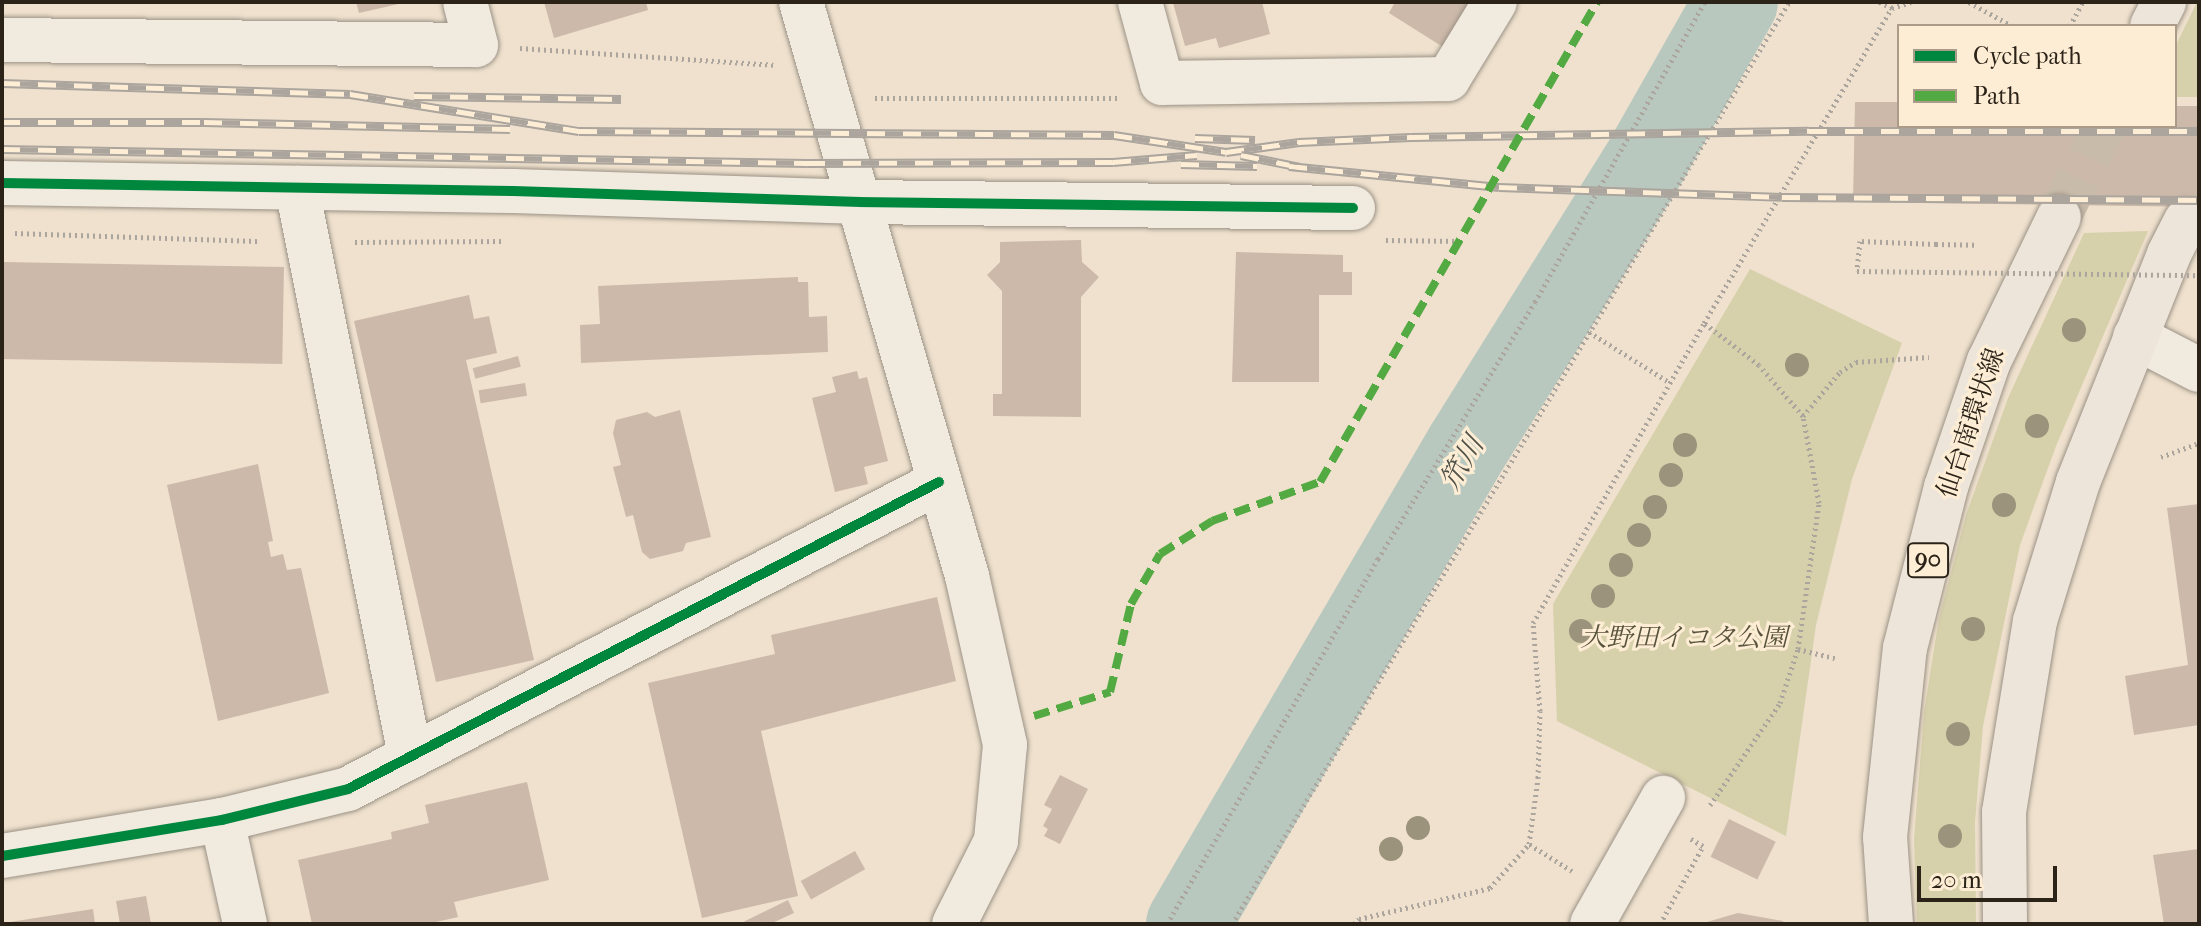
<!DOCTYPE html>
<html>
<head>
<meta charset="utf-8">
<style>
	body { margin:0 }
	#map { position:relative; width:2201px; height:926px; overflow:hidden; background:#efe1cd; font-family:"IM FELL French Canon","Noto Serif JP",serif }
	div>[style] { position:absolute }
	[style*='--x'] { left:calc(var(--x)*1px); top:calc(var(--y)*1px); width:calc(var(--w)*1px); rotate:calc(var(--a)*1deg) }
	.green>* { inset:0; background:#d6d0ab }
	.river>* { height:84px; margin:-42px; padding:0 42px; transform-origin:42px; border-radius:42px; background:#b9c8be }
	.building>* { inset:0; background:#ccb9a9; transform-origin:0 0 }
	.primary-tunnel>* { height:44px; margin-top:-22px; transform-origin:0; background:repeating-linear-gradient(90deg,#c8bba9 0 44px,transparent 0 66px) }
	.path>* { height:5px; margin-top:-2.5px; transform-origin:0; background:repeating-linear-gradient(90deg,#aba59d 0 2px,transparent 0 6px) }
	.roads { filter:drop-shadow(0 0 2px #9b9286) drop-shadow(0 0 2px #9b9286) }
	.street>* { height:44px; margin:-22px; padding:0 22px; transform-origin:22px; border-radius:22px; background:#f1eadf }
	.secondary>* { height:44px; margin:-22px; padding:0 22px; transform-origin:22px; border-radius:22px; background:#f1eadf }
	.primary>* { height:44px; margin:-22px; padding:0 22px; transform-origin:22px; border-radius:22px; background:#eee5da }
	.rail>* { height:9px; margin-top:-4.5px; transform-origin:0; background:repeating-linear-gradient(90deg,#feedd5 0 18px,#aba59d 0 36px); box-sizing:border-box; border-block:2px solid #aba59d }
	.path-bridge>* { height:5px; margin-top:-2.5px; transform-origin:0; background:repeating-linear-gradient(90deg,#aba59d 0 2px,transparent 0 6px) }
	.quiet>* { height:8px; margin-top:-4px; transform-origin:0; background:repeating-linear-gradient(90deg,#54aa42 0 16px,transparent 0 24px) }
	.cycleway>* { height:10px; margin:-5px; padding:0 5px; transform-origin:5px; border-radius:5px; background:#00873e }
	.trees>* { width:24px; height:24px; margin:-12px; border-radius:50%; background:#9c937d }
	span { translate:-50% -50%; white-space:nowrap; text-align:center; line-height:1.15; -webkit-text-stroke:6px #feedd5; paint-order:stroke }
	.shield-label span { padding:2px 6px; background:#feedd5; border:2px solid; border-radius:6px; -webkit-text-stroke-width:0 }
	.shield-label { font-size:24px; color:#2b2318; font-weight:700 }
	.street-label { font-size:26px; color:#2b2318 }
	.park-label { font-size:26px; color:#58533c; font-style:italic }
	.water-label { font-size:28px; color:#4f5148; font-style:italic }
	.frame { position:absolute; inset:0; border:4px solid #2b2318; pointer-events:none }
	.legend { position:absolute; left:1897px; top:24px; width:280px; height:104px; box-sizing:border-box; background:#feedd5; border:2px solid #aa9c89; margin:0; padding:10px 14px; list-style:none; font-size:24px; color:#2b2318 }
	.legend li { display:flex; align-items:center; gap:16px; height:40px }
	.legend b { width:40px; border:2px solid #aa9c89 }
	.scale { position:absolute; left:1917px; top:866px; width:140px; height:36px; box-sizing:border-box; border:4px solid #2b2318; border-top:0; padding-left:10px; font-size:24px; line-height:28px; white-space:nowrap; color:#2b2318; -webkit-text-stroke:6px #feedd5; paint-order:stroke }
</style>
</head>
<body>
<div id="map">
	<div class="green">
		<i style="clip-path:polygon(2197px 2px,2199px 97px,2175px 97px,2175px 47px)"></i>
		<i style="clip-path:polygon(2148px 231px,2056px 446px,2020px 545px,1983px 726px,1975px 822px,1976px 924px,1917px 924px,1914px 840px,1924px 712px,1939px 618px,1966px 515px,2008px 398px,2084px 233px)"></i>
		<i style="clip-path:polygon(1750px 269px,1902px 343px,1852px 479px,1816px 625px,1786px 836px,1557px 721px,1553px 604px)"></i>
	</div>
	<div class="river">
		<i style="--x:1188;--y:924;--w:553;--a:-59.68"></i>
		<i style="--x:1467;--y:447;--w:342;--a:-58"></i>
		<i style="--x:1648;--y:157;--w:178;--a:-60.4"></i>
	</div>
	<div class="building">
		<i style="clip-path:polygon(356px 2px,403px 2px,403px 3px,359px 13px)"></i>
		<i style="clip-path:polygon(544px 2px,646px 2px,648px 10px,554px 38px)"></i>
		<i style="clip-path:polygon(1262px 2px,1270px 34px,1219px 48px,1216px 38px,1185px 46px,1173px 3px)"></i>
		<i style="clip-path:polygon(1395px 2px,1471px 2px,1443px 47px,1389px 13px)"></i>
		<i style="clip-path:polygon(1855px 102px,1899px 102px,1899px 126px,2175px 126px,2175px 106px,2199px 106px,2199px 207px,1853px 202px)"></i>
		<i style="clip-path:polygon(1081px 240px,1082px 262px,1099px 277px,1081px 297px,1081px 417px,993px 416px,993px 394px,1002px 394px,1002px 291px,987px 275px,1000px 262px,1000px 242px)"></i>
		<i style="clip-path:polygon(1236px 252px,1343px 255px,1343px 272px,1352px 272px,1352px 295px,1319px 295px,1319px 382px,1232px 382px)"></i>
		<i style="left:2px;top:262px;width:282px;height:97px;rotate:1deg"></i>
		<i style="clip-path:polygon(798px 277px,798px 282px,808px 282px,809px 317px,827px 316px,828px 352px,581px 363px,580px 325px,600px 324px,598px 286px)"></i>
		<i style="clip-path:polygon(469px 295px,474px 319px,489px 316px,497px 353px,466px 360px,534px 660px,436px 682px,354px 321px)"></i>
		<i style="left:518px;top:356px;width:11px;height:47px;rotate:75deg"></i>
		<i style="clip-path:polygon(857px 371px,859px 379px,867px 377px,888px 461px,864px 467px,868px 484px,835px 492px,812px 398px,836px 392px,832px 377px)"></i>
		<i style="left:525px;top:383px;width:13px;height:47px;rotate:81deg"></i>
		<i style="clip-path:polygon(680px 410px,711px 537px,686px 543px,683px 551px,650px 559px,642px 552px,633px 515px,626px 517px,613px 467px,621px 465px,613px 433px,616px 420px,647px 412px,655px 417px)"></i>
		<i style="clip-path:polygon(258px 464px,273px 541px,268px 542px,271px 557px,283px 554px,287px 570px,301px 568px,329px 693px,218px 721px,167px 485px)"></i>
		<i style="clip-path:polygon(2199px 504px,2199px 725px,2134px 735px,2125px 676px,2188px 665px,2167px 508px)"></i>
		<i style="clip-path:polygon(937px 597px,956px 681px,761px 731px,798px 896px,702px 918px,648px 683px,775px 654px,771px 635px)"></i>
		<i style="clip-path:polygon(1060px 775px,1088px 789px,1060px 844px,1044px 836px,1048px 829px,1043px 826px,1052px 809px,1044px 805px)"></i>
		<i style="clip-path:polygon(527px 782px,549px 880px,454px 902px,458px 917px,427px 924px,312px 924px,298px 860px,392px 839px,391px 832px,429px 823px,425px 805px)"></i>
		<i style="left:1729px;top:819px;width:52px;height:42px;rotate:26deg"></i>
		<i style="clip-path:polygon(2199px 849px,2199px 924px,2164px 924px,2153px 855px)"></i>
		<i style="left:855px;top:851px;width:21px;height:62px;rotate:61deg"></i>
		<i style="clip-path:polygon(146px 896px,151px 924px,120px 924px,116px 901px)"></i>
		<i style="clip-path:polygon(788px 900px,794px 913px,770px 924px,739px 924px)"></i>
		<i style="clip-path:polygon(93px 909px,95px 924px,10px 924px,10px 922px)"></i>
		<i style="clip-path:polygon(1738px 913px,1783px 921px,1784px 924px,1700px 924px)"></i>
	</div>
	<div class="primary-tunnel">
		<i style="--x:2059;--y:217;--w:102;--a:-63.7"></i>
	</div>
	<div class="path">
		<i style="--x:1969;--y:2;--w:49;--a:29.2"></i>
		<i style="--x:1892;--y:8;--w:20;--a:-18"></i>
		<i style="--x:2070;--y:26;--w:27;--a:-62"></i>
		<i style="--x:520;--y:48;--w:254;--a:3.8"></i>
		<i style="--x:875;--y:98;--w:246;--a:0"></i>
		<i style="--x:15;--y:233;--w:246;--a:1.9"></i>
		<i style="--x:1386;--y:240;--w:75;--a:0.8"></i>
		<i style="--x:355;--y:242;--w:150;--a:-0.4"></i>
		<i style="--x:1936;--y:244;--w:39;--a:1"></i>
		<i style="--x:1589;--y:332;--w:94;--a:32"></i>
		<i style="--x:1803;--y:416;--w:57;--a:-49.9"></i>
		<i style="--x:1840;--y:372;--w:19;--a:-32"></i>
		<i style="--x:1856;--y:362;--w:73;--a:-3.9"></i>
		<i style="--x:2161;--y:457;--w:40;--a:-20.2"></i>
		<i style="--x:1798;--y:649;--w:148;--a:-81.8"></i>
		<i style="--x:1819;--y:503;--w:88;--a:-100.4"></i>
		<i style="--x:1803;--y:416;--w:67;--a:-130.8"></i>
		<i style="--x:1759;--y:365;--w:69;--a:-142.6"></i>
		<i style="--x:1704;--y:323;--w:367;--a:-59.2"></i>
		<i style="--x:1892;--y:8;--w:14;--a:-155"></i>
		<i style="--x:1710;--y:805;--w:124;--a:-55.5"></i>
		<i style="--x:1780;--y:703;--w:57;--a:-71.6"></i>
		<i style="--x:1798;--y:649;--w:38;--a:14"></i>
		<i style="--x:1572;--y:871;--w:51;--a:-147.9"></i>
		<i style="--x:1529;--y:844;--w:67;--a:-82.2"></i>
		<i style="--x:1538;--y:778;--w:67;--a:-88.3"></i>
		<i style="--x:1540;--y:711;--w:88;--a:-94.5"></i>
		<i style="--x:1533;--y:623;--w:345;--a:-60.3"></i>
		<i style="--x:1167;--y:924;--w:422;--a:-60"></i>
		<i style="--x:1378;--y:559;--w:301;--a:-58.6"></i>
		<i style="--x:1535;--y:302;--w:345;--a:-60.5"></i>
		<i style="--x:1232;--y:924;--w:1077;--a:-58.86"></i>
		<i style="--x:1354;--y:924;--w:7;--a:-45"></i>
		<i style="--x:1359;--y:919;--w:135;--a:-13.3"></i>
		<i style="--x:1490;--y:888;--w:59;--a:-48.4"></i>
		<i style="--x:1660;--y:924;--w:89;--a:-61.1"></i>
		<i style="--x:1703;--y:846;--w:14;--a:-150"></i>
	</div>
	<div class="roads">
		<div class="street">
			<i style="--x:1140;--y:2;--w:84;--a:74.8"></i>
			<i style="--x:1162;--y:83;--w:286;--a:-0.8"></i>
			<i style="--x:1448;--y:79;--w:90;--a:-58.6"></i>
			<i style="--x:2;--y:40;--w:474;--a:0.6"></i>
			<i style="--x:476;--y:45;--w:44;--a:-104.3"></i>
			<i style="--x:2;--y:183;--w:511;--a:0.9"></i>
			<i style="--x:513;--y:191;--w:348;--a:1.8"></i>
			<i style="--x:861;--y:202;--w:492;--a:0.7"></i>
			<i style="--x:297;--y:188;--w:578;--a:78.73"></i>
			<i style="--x:222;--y:820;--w:107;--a:77.5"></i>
			<i style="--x:2;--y:856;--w:223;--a:-9.3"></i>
			<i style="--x:222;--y:820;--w:130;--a:-13.8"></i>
			<i style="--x:348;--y:789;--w:666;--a:-27.45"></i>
			<i style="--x:1592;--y:924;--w:145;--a:-60.6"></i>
		</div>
		<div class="secondary">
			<i style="--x:801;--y:2;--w:598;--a:73.87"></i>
			<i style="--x:967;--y:576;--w:173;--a:77.3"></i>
			<i style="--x:1005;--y:745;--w:96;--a:95.4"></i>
			<i style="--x:996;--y:841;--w:93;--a:116.8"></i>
			<i style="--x:2135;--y:337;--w:72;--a:27.3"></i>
		</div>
		<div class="primary">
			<i style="--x:2152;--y:26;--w:27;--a:-63"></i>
			<i style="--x:1891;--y:924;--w:87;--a:-93.9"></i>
			<i style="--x:1885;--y:837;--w:190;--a:-84"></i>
			<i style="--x:1905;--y:648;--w:166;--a:-75.7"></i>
			<i style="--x:1946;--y:487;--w:133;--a:-71.2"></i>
			<i style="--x:1989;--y:361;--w:160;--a:-64.1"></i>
			<i style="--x:2005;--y:924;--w:112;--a:-90.5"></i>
			<i style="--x:2004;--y:812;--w:193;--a:-80.8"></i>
			<i style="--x:2035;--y:621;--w:145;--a:-72.8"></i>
			<i style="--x:2078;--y:482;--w:245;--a:-68.2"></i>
			<i style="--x:2169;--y:254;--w:37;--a:-63"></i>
		</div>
	</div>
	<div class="rail">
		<i style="--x:2;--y:83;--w:348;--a:1.8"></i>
		<i style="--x:350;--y:94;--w:232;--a:9.2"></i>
		<i style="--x:579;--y:131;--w:535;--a:0.43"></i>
		<i style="--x:1114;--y:135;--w:113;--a:8.6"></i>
		<i style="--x:1226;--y:152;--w:74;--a:-7.8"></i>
		<i style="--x:1299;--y:142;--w:112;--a:-2.6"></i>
		<i style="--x:1411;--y:137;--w:398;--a:-0.9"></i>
		<i style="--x:1809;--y:131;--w:390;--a:0"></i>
		<i style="--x:414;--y:96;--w:207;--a:0.8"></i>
		<i style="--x:2;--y:122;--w:202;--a:0"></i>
		<i style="--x:204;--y:122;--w:306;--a:1.3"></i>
		<i style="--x:1195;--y:138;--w:60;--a:1.9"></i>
		<i style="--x:2;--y:149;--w:805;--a:1"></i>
		<i style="--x:807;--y:163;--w:306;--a:-0.2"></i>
		<i style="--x:1113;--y:162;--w:84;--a:-4.8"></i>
		<i style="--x:1241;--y:155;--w:60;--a:11.5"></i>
		<i style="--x:1181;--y:164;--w:76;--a:1.5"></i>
		<i style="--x:1289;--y:166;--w:211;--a:5.7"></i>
		<i style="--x:1499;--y:187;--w:283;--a:2"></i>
		<i style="--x:1782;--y:197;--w:417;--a:0.4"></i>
	</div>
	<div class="path-bridge">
		<i style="--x:1936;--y:244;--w:76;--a:-177.7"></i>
		<i style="--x:1860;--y:241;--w:30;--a:96"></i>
		<i style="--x:1857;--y:271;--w:342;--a:0.7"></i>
	</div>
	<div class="quiet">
		<i style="--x:1034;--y:716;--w:80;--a:-17.5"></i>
		<i style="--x:1110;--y:692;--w:90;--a:-76.6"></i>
		<i style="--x:1131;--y:604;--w:58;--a:-59.9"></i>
		<i style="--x:1160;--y:554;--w:62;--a:-32.4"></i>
		<i style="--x:1212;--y:521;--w:115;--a:-19.9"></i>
		<i style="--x:1320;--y:482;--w:554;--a:-60.01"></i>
	</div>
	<div class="cycleway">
		<i style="--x:2;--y:183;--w:511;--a:0.9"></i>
		<i style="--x:513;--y:191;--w:348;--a:1.8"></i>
		<i style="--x:861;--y:202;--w:492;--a:0.7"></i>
		<i style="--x:2;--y:856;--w:223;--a:-9.3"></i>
		<i style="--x:222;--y:820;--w:130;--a:-13.8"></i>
		<i style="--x:348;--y:789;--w:666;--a:-27.45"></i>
	</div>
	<div class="trees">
		<i style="left:2074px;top:330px"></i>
		<i style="left:1797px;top:365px"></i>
		<i style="left:2037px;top:426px"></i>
		<i style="left:1685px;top:445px"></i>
		<i style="left:1671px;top:475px"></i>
		<i style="left:2004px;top:505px"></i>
		<i style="left:1655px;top:507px"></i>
		<i style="left:1639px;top:535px"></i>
		<i style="left:1621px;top:565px"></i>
		<i style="left:1603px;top:596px"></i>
		<i style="left:1973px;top:629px"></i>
		<i style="left:1581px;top:631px"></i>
		<i style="left:1958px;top:734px"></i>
		<i style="left:1418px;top:828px"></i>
		<i style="left:1950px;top:836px"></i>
		<i style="left:1391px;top:849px"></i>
	</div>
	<div class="shield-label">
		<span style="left:1928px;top:560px">90</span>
	</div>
	<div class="street-label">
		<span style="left:1971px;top:423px;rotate:-71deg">仙台南環状線</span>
	</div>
	<div class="park-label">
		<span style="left:1684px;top:638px">大野田イコタ公園</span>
	</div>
	<div class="water-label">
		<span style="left:1462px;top:463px;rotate:-59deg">笊川</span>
	</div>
	<div class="frame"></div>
	<ul class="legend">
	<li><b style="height:10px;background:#00873e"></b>Cycle path</li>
	<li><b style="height:10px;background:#54aa42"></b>Path</li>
	</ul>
	<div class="scale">20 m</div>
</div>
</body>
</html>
